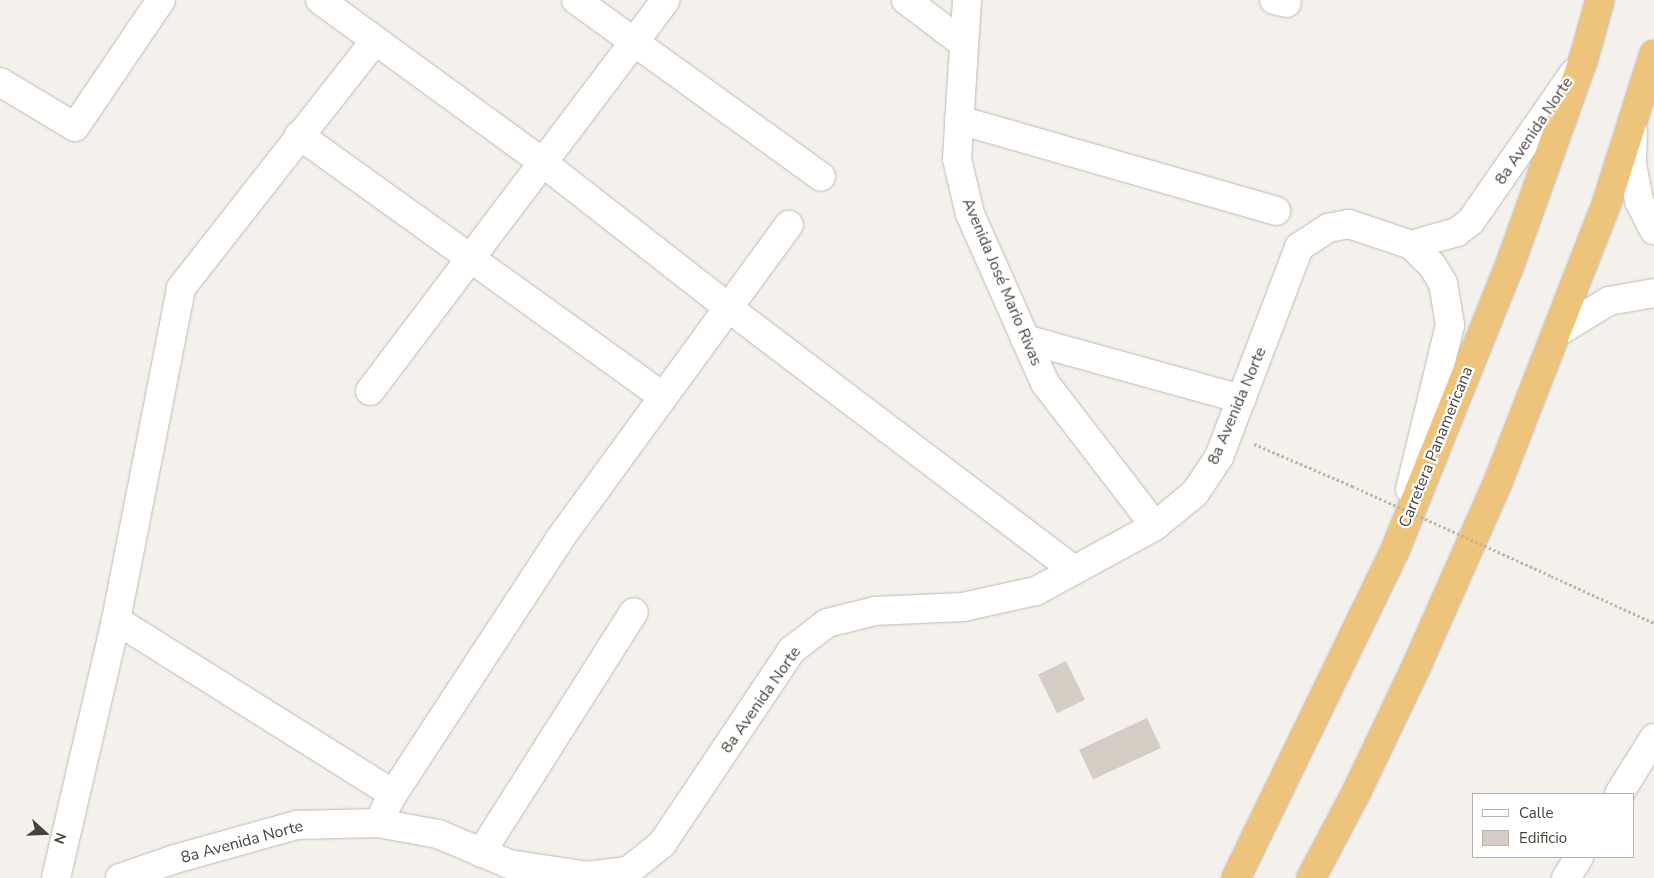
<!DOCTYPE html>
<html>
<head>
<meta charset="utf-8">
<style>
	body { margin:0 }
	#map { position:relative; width:1654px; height:878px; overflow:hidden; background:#f4f1ec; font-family:"Nunito Sans",sans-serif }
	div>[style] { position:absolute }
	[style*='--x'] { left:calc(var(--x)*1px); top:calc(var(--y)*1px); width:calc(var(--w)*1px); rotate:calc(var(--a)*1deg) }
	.building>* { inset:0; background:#d5cdc3; transform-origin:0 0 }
	.path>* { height:3px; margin-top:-1.5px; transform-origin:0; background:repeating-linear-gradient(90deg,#bfb4a2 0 2.5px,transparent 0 5px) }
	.roads { filter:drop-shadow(0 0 1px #bfb9af) drop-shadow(0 0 1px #bfb9af) }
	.minor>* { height:28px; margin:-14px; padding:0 14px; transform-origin:14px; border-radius:14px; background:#fff }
	.highway>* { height:28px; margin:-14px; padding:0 14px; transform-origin:14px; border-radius:14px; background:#eec47d }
	.path-bridge>* { height:3px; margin-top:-1.5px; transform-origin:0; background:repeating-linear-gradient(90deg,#bfb4a2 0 2.5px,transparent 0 5px) }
	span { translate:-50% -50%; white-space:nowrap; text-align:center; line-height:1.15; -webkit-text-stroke:4.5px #fff; paint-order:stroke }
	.street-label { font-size:16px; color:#48423a }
	.legend { position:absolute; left:1472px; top:793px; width:162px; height:65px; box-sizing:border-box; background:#fff; border:1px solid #b6b3b0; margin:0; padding:6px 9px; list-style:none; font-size:15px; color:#48423a }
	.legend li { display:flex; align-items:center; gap:10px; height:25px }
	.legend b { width:25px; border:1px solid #b6b3b0 }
	.north { position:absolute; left:20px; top:808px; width:50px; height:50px; -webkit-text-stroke:4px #fff; paint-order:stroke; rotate:110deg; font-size:14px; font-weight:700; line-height:20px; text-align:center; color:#48423a }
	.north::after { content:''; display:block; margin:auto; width:18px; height:22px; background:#48423a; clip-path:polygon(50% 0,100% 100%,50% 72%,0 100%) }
</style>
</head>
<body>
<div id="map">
	<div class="building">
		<i style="left:1066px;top:661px;width:43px;height:31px;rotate:64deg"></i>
		<i style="left:1147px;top:718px;width:33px;height:75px;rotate:65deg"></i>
	</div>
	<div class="path">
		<i style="--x:1254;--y:444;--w:107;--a:23.2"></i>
		<i style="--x:1551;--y:576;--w:113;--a:24.5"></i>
	</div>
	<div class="roads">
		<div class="minor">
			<i style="--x:320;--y:0;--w:275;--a:36.1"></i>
			<i style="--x:542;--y:162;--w:239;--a:38"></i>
			<i style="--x:730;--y:309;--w:432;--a:37.2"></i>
			<i style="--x:576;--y:0;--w:302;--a:35.8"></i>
			<i style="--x:906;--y:0;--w:73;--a:37.2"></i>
			<i style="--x:967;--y:0;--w:159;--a:93.6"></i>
			<i style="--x:957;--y:159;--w:57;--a:76.7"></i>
			<i style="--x:970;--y:214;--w:185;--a:66.1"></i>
			<i style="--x:1045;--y:383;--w:180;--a:52.4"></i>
			<i style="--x:1274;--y:0;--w:13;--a:13"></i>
			<i style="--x:0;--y:82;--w:87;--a:31"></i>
			<i style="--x:75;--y:127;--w:153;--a:-55.9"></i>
			<i style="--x:959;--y:120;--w:330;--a:16"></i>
			<i style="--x:1633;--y:131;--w:33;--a:92"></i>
			<i style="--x:1632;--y:164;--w:38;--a:79"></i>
			<i style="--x:1639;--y:201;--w:33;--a:63"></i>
			<i style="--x:299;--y:135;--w:447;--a:35.7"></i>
			<i style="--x:1411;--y:245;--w:48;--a:-15.8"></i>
			<i style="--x:1457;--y:232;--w:18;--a:-38"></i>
			<i style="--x:1471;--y:221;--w:180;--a:-55.2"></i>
			<i style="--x:1558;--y:332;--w:60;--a:-31.3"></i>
			<i style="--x:1609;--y:301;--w:46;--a:-10.1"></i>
			<i style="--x:1025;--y:339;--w:225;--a:15.5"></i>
			<i style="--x:370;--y:391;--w:490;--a:-52.9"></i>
			<i style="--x:116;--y:620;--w:327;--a:32.1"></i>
			<i style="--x:393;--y:794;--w:19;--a:118"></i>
			<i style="--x:393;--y:794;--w:303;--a:-56.8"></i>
			<i style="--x:559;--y:540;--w:390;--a:-53.9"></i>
			<i style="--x:1619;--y:794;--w:66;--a:-58"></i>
			<i style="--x:481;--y:853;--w:285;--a:-57.6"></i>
			<i style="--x:56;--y:878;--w:265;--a:-76.9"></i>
			<i style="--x:116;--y:620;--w:338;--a:-78.9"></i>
			<i style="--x:181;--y:288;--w:314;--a:-51.9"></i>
			<i style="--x:120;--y:878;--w:58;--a:-19.1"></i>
			<i style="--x:175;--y:859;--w:127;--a:-15.6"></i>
			<i style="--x:297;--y:825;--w:81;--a:-1.4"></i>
			<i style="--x:378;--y:823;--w:61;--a:10.4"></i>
			<i style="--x:438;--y:834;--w:77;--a:22.9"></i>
			<i style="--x:509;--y:864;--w:79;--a:8.7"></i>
			<i style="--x:587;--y:876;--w:41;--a:-7"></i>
			<i style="--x:628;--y:871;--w:43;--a:-38.5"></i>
			<i style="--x:662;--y:844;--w:234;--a:-56.2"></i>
			<i style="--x:792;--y:650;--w:44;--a:-37.6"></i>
			<i style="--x:827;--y:623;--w:49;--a:-14"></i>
			<i style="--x:875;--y:611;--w:88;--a:-2.6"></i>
			<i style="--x:963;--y:607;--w:75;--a:-12.4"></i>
			<i style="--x:1036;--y:591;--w:136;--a:-28.6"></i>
			<i style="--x:1155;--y:526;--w:52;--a:-39.5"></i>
			<i style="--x:1195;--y:493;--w:43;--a:-56.3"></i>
			<i style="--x:1219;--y:457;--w:225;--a:-69.1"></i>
			<i style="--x:1299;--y:247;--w:35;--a:-33"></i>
			<i style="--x:1328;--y:228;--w:21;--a:-11"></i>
			<i style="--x:1349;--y:224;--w:65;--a:18.7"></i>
			<i style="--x:1411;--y:245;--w:29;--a:44"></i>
			<i style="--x:1432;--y:265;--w:21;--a:59"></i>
			<i style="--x:1443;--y:283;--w:43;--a:80.5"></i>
			<i style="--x:1450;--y:325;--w:169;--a:103.7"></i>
			<i style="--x:1566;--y:878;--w:25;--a:-58"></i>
		</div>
		<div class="highway">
			<i style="--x:1236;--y:878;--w:367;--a:-64.1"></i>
			<i style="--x:1396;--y:548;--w:300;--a:-68.1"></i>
			<i style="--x:1508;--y:270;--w:222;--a:-70.3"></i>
			<i style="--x:1583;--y:61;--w:63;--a:-74.4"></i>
			<i style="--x:1311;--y:878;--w:98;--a:-62.1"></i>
			<i style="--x:1357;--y:791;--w:140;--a:-64.5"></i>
			<i style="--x:1417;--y:665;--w:200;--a:-66.1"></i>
			<i style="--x:1498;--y:482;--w:300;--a:-68.7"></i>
			<i style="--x:1607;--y:202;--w:155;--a:-72.4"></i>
		</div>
	</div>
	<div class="path-bridge">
		<i style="--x:1352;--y:486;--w:218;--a:24.3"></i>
	</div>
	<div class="street-label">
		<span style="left:1534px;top:131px;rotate:-56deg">8a Avenida Norte</span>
		<span style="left:1002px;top:282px;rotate:67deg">Avenida José Mario Rivas</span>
		<span style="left:1237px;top:406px;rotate:-67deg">8a Avenida Norte</span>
		<span style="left:1436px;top:447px;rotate:-68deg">Carretera Panamericana</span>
		<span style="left:761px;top:700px;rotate:-55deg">8a Avenida Norte</span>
		<span style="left:242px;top:842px;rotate:-15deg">8a Avenida Norte</span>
	</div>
	<ul class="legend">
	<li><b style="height:6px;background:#fff"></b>Calle</li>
	<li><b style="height:14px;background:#d5cdc3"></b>Edificio</li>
	</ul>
	<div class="north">N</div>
</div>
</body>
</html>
